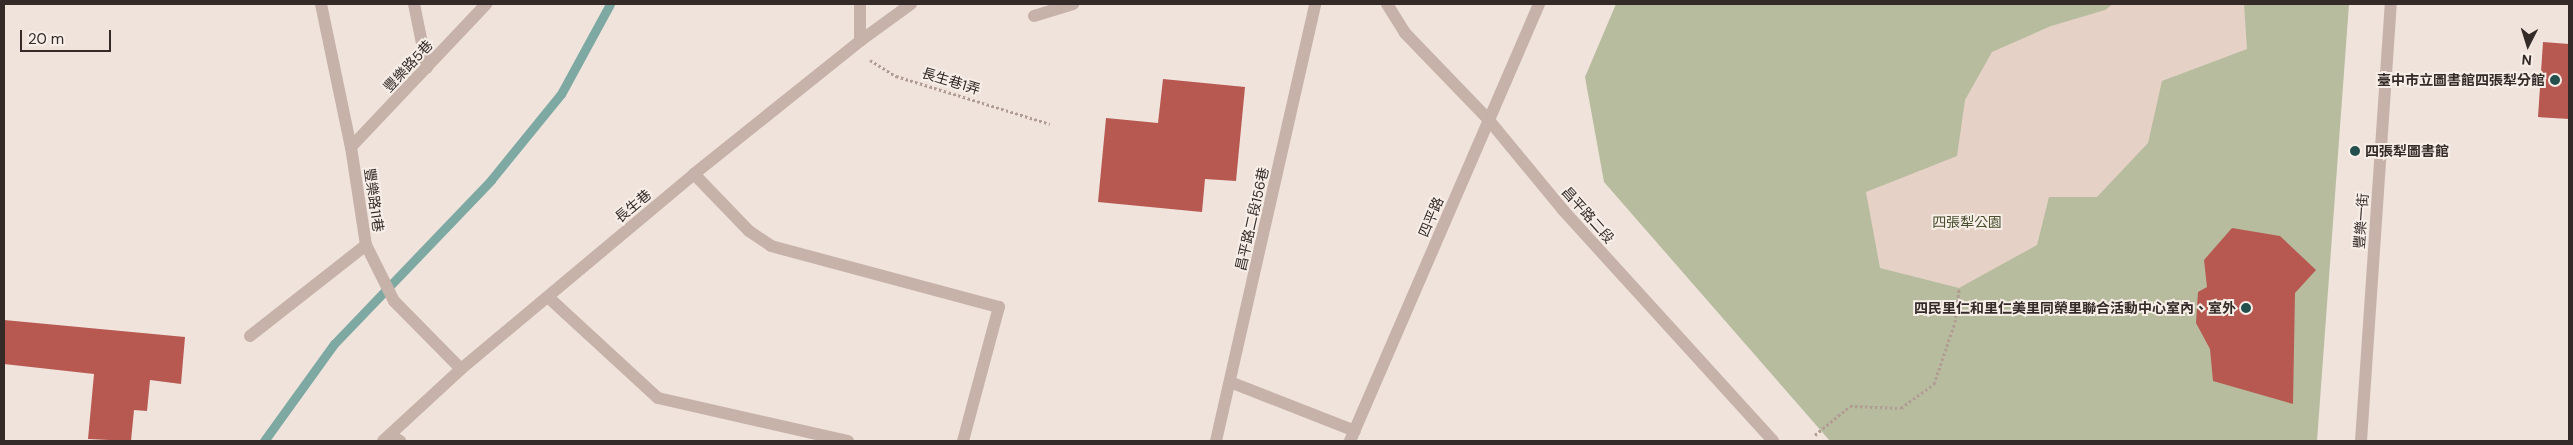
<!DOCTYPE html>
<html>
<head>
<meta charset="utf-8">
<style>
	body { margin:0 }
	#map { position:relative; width:2573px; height:445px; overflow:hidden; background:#efe3dc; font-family:"DM Sans","Noto Sans TC",sans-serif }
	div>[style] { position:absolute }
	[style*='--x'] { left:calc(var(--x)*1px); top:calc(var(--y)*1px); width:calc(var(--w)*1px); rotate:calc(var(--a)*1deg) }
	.green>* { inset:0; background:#b7bc9e }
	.plaza>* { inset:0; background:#e5d1c5 }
	.stream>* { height:9px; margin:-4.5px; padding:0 4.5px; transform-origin:4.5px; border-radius:4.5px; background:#7ea9a3 }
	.building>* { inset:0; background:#b85951 }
	.path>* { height:3px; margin-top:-1.5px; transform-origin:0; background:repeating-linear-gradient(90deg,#b19c94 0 2.5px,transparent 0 5px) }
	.service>* { height:12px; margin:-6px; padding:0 6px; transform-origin:6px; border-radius:6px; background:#c6b2a9 }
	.minor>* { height:12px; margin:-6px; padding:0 6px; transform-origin:6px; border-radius:6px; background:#c6b2a9 }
	.tertiary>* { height:12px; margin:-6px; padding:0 6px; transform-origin:6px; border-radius:6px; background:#c6b2a9 }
	.dots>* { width:14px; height:14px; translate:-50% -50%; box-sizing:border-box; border:2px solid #f7eee8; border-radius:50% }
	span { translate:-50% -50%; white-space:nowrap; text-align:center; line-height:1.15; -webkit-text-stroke:4px #f7eee8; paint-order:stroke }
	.street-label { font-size:14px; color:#342a28 }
	.poi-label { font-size:14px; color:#342a28; font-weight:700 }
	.right { translate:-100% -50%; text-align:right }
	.left { translate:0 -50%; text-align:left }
	.park-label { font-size:14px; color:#494f2f }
	.frame { position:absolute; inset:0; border:5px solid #342a28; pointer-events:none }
	.north { position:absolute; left:2503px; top:20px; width:50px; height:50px; -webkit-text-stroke:4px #f7eee8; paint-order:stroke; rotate:185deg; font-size:14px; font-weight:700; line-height:20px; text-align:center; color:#342a28 }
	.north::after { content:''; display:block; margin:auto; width:18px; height:22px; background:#342a28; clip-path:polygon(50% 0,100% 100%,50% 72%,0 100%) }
	.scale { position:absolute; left:20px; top:30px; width:91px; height:22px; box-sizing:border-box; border:2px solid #342a28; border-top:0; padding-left:6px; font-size:15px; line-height:18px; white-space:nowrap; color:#342a28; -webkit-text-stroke:4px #f7eee8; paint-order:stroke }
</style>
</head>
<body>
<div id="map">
	<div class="green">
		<i style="clip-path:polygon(1616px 4px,2349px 4px,2317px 441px,1830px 441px,1604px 182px,1585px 77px)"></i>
	</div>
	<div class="plaza">
		<i style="clip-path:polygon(2113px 4px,2244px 4px,2247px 49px,2162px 81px,2148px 143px,2097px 197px,2049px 197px,2037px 245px,1959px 288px,1880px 268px,1866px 192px,1957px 156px,1965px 100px,1992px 52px,2051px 26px,2105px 10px)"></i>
	</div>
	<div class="stream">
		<i style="--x:264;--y:441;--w:120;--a:-54.2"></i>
		<i style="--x:334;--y:344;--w:227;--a:-46.2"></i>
		<i style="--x:491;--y:180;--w:111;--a:-50.9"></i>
		<i style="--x:561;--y:94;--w:102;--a:-61.4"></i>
	</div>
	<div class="building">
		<i style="clip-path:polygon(2543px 42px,2569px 44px,2569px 119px,2538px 117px)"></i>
		<i style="clip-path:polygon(1163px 79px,1245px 87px,1236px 181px,1205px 179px,1202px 212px,1098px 202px,1106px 118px,1158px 123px)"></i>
		<i style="clip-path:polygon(2232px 228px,2280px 236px,2316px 270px,2295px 293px,2293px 404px,2213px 381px,2210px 349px,2196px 323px,2198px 292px,2207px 287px,2204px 260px)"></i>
		<i style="clip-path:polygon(4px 320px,185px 337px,181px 384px,150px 380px,147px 411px,134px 410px,131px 441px,88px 439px,94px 374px,4px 364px)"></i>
	</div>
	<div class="path">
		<i style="--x:870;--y:60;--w:31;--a:32"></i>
		<i style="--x:896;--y:76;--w:161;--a:17.3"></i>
		<i style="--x:1815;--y:435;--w:45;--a:-39.6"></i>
		<i style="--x:1850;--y:406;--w:51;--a:2.2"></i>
		<i style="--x:1901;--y:408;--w:41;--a:-36"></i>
		<i style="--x:1934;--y:384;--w:65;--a:-71.3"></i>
		<i style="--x:1955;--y:322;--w:34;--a:-83"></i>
	</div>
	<div class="service">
		<i style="--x:414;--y:4;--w:65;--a:78.5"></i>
		<i style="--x:1034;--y:16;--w:41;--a:-17.1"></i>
		<i style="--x:548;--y:297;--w:149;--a:42.6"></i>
		<i style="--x:658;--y:398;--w:195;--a:12.8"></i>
		<i style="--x:250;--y:336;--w:147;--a:-38.1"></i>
		<i style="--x:1230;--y:382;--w:134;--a:21.4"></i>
		<i style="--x:390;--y:435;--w:12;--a:31"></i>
		<i style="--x:963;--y:441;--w:139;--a:-75"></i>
		<i style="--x:1216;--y:441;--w:448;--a:-77.2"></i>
	</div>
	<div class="minor">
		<i style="--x:321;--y:4;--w:146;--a:78.2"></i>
		<i style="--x:351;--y:147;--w:99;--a:81.3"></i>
		<i style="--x:366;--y:245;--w:63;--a:63.4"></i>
		<i style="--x:394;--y:301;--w:95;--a:45.4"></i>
		<i style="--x:860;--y:41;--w:37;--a:-90"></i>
		<i style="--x:351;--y:147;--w:197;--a:-46.6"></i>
		<i style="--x:694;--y:174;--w:79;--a:46"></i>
		<i style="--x:749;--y:231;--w:27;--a:34"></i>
		<i style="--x:771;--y:246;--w:236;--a:15"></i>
		<i style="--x:383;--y:441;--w:106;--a:-42.7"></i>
		<i style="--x:461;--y:369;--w:304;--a:-39.9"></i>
		<i style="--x:694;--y:174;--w:213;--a:-38.7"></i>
		<i style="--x:860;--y:41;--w:63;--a:-36"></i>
		<i style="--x:1350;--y:441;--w:476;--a:-66.6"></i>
		<i style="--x:2361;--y:441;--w:438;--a:-86.1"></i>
	</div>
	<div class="tertiary">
		<i style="--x:1387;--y:4;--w:34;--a:58"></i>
		<i style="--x:1405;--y:33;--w:120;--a:46"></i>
		<i style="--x:1488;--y:119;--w:118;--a:50.5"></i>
		<i style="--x:1563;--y:210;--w:312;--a:47.7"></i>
	</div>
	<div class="dots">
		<i style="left:2555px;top:80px;background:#23504c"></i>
		<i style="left:2355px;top:151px;background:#23504c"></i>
		<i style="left:2246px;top:308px;background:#23504c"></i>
	</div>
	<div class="street-label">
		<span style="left:408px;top:66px;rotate:-47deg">豐樂路5巷</span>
		<span style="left:951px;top:81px;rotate:17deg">長生巷1弄</span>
		<span style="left:374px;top:200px;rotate:82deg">豐樂路11巷</span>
		<span style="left:633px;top:206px;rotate:-40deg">長生巷</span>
		<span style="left:1588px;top:215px;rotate:48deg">昌平路二段</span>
		<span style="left:1431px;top:217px;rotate:-67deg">四平路</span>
		<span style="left:1252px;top:219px;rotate:-77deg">昌平路二段156巷</span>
		<span style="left:2361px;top:221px;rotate:-86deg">豐樂一街</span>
	</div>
	<div class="poi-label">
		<span class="right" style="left:2545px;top:80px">臺中市立圖書館四張犁分館</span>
		<span class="left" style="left:2365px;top:151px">四張犁圖書館</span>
		<span class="right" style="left:2236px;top:308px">四民里仁和里仁美里同榮里聯合活動中心室內、室外</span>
	</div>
	<div class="park-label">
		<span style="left:1967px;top:222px">四張犁公園</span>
	</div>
	<div class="frame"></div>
	<div class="north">N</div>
	<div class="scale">20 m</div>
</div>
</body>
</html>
